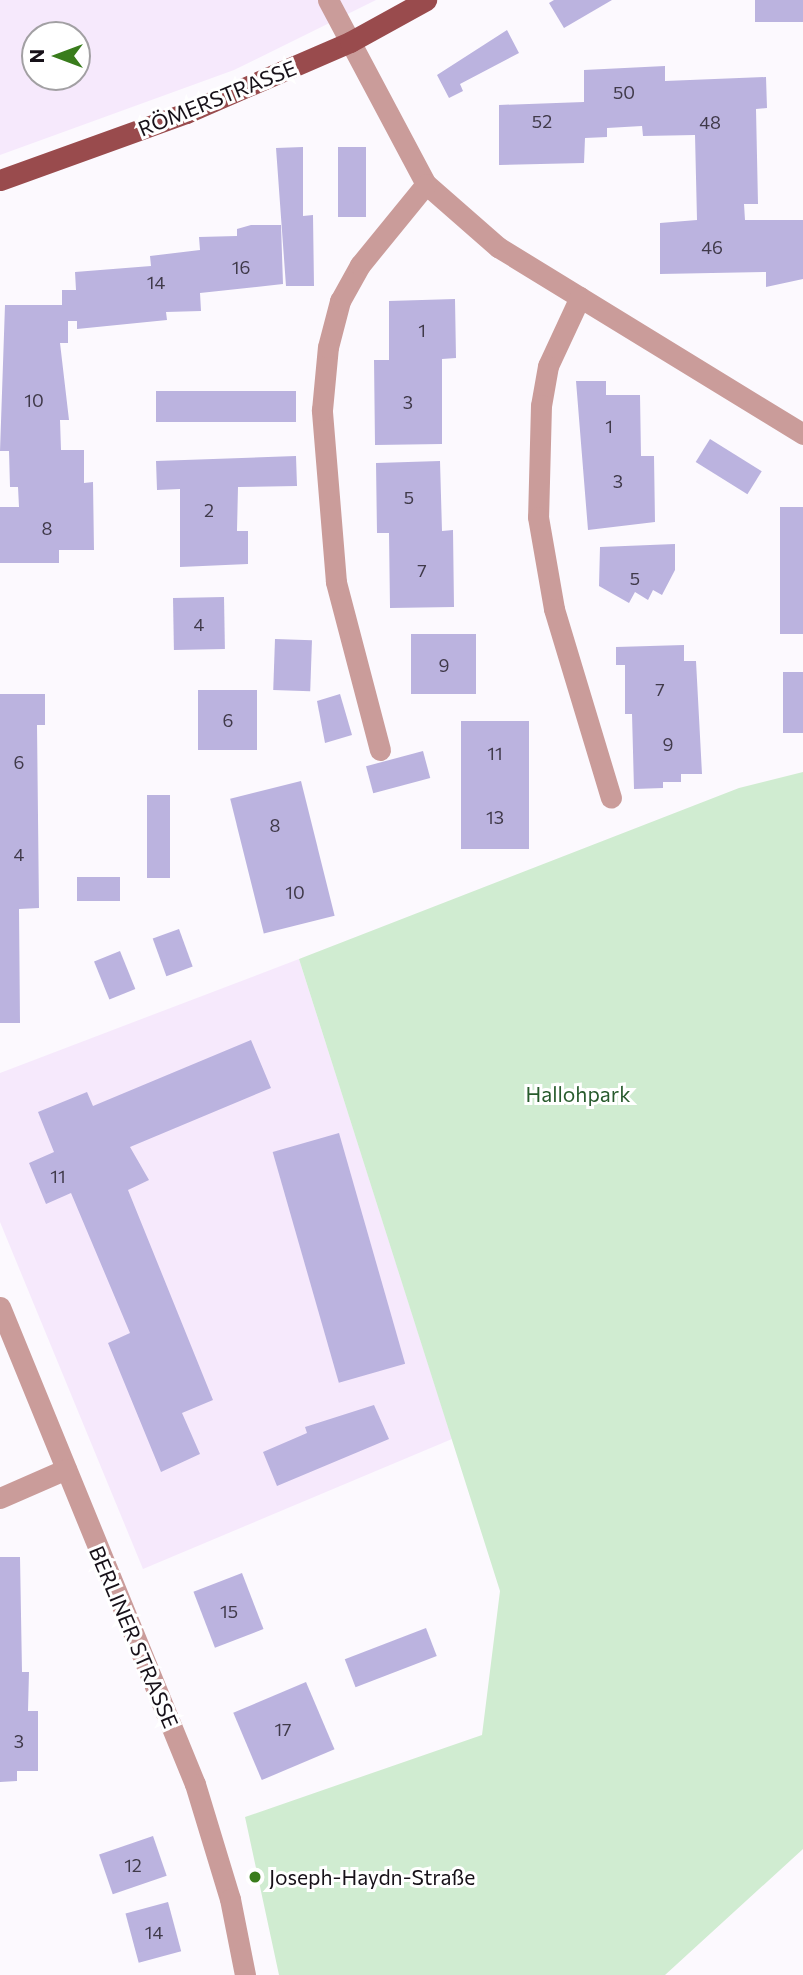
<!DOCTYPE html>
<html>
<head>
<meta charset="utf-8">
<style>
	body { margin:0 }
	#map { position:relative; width:803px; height:1975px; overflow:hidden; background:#fcf9fe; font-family:Commissioner,sans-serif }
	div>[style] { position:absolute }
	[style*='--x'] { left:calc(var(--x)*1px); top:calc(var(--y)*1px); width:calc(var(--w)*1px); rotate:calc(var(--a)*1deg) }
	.built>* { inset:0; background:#f6e9fc }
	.green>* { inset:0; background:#d0ecd1 }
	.building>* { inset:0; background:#bbb3df; transform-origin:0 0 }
	.minor>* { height:21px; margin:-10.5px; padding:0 10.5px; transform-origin:10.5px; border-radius:10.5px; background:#ca9c9a }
	.major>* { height:21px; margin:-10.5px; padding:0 10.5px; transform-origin:10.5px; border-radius:10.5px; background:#994b4d }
	.dots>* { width:19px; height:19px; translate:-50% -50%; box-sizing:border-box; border:4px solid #fff; border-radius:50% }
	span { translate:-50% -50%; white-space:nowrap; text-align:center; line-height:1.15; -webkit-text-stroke:6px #fff; paint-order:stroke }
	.number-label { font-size:18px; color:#403a4a }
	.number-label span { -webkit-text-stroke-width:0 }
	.street-label { font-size:21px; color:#171119 }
	.park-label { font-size:21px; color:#285b2d }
	.poi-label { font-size:21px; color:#171119 }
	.left { translate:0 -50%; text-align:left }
	.north { position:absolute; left:21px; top:21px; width:70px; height:70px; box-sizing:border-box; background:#fff; border:2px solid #a2a0a3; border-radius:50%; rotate:270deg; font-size:19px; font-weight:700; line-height:28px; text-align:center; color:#171119 }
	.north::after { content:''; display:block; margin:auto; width:24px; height:32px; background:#397c1c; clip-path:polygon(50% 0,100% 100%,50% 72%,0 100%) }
</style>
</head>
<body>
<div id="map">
	<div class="built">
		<i style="clip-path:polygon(evenodd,0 0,376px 0,234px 70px,0 155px,0 0,35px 35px,77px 35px,77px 77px,35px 77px,35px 35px)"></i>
		<i style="clip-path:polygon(299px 959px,452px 1439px,143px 1569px,0 1222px,0 1073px)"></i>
	</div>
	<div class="green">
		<i style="clip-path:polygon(803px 772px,803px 1849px,665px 1975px,279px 1975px,245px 1817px,482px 1735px,500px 1591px,299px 959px,739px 788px)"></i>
	</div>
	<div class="building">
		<i style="clip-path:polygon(554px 0,612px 0,564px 28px,549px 3px)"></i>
		<i style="left:755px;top:0;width:48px;height:22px"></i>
		<i style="clip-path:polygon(507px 30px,519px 53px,460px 84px,463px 91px,449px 98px,437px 75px)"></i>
		<i style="clip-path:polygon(665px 66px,665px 81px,766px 77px,767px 108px,756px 109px,758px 204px,744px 204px,745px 220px,803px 220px,803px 279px,766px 287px,766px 272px,660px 274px,660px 223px,697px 220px,695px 135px,643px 136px,642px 126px,607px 128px,607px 137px,585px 138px,584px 163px,499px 165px,499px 105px,584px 102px,584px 70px)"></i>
		<i style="clip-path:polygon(303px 147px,303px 216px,313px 215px,314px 286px,286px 286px,276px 148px)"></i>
		<i style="left:338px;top:147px;width:28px;height:70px"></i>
		<i style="clip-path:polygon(251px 225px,281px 225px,283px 284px,200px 293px,201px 311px,166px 312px,167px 320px,77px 329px,77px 321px,68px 321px,68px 343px,60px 343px,69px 420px,60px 420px,61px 450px,84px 450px,84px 483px,93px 482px,94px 550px,59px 550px,59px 563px,0 563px,0 507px,19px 507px,18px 487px,10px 487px,9px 451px,0 451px,5px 305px,62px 305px,62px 290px,76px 290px,75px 272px,151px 266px,150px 256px,200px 250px,199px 237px,237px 236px,237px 229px)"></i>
		<i style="clip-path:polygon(455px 299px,456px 358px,442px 359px,442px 444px,375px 445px,374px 360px,389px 360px,389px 301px)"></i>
		<i style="clip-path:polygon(576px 381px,606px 381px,606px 395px,640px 395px,641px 456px,654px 456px,655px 522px,588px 530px)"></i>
		<i style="left:296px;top:391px;width:31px;height:140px;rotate:90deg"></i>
		<i style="left:710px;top:439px;width:61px;height:27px;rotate:32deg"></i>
		<i style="clip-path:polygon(296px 456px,297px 486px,238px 487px,237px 531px,248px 531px,248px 564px,180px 567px,180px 489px,157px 490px,156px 461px)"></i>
		<i style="clip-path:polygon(440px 461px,442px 531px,453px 530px,454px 607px,390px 608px,389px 533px,377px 533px,376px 463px)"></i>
		<i style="left:803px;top:507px;width:127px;height:23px;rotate:90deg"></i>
		<i style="clip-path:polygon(675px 544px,675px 570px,662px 595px,653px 590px,648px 600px,635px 592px,629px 603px,599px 586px,600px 547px)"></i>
		<i style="left:224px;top:597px;width:52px;height:51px;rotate:89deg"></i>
		<i style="left:476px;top:634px;width:60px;height:65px;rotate:90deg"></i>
		<i style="left:275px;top:639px;width:37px;height:51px;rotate:2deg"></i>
		<i style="clip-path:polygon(684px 645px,684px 661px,696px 661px,702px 774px,681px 774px,681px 782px,663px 782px,663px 788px,634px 789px,632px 714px,625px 714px,625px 665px,616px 665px,616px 647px)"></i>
		<i style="left:803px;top:672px;width:61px;height:20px;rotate:90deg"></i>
		<i style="left:198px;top:690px;width:59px;height:60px"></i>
		<i style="clip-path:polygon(0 694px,45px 694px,45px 725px,37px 725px,39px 908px,19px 909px,20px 1023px,0 1023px)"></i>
		<i style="clip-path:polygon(340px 694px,352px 735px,325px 743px,317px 701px)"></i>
		<i style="left:529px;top:721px;width:128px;height:68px;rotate:90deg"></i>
		<i style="left:423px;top:751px;width:28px;height:59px;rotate:75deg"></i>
		<i style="left:301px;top:781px;width:139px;height:73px;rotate:76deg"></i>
		<i style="left:147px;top:795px;width:23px;height:83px"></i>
		<i style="left:120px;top:877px;width:24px;height:43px;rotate:90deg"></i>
		<i style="left:179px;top:929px;width:40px;height:28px;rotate:70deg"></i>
		<i style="left:120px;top:951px;width:41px;height:28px;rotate:68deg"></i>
		<i style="clip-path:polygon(251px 1040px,271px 1088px,130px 1147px,149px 1180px,128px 1190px,213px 1400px,182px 1413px,200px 1454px,161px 1472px,108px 1343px,130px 1333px,71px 1193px,46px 1204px,29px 1163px,54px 1152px,38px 1112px,87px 1092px,93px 1106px)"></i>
		<i style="left:339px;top:1133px;width:240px;height:69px;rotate:74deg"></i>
		<i style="clip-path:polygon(374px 1405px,389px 1439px,277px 1486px,263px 1452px,307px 1433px,305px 1427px)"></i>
		<i style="clip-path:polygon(0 1557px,20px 1557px,22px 1672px,29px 1672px,28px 1711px,38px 1711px,38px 1771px,17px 1771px,17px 1781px,0 1782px)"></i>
		<i style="left:242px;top:1573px;width:60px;height:52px;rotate:69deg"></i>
		<i style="left:426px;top:1628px;width:30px;height:87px;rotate:69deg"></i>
		<i style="left:306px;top:1682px;width:73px;height:79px;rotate:67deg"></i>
		<i style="left:153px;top:1836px;width:42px;height:57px;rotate:71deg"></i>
		<i style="left:168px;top:1902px;width:51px;height:44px;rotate:75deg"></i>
	</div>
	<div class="minor">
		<i style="--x:328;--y:0;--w:208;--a:62"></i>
		<i style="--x:426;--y:184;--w:96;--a:41.2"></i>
		<i style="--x:498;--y:247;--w:358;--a:31.5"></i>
		<i style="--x:580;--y:297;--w:76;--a:114.9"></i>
		<i style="--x:548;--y:366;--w:40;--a:100"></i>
		<i style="--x:541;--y:405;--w:112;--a:91.5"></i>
		<i style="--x:538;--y:517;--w:93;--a:80.1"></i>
		<i style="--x:554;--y:609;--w:197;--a:73.2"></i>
		<i style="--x:380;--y:750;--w:174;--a:-104.7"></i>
		<i style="--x:336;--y:582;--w:173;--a:-94.7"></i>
		<i style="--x:322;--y:410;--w:63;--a:-84.6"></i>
		<i style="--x:328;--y:347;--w:48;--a:-75.4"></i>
		<i style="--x:340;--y:301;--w:41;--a:-60.9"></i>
		<i style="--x:360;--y:265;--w:104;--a:-50.8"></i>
		<i style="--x:0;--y:1307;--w:515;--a:67.77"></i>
		<i style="--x:195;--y:1784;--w:120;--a:73.1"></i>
		<i style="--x:230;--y:1899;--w:77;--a:78.8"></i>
		<i style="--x:0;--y:1498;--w:72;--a:-23.7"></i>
	</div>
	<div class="major">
		<i style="--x:0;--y:180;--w:198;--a:-19.8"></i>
		<i style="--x:186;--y:113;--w:179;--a:-23.4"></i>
		<i style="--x:350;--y:42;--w:87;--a:-28.9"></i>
	</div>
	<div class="dots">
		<i style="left:255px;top:1877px;background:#397c1c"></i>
	</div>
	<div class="number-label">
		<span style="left:624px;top:92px">50</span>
		<span style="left:542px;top:121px">52</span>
		<span style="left:710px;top:122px">48</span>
		<span style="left:712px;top:247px">46</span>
		<span style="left:241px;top:267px">16</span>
		<span style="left:156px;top:282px">14</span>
		<span style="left:422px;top:330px">1</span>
		<span style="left:34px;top:400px">10</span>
		<span style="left:408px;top:402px">3</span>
		<span style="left:609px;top:426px">1</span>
		<span style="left:618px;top:481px">3</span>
		<span style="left:409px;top:497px">5</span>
		<span style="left:209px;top:510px">2</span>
		<span style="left:47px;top:528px">8</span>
		<span style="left:422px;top:570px">7</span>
		<span style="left:635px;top:578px">5</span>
		<span style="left:199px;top:624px">4</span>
		<span style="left:444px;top:665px">9</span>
		<span style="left:660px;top:689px">7</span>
		<span style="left:228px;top:720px">6</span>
		<span style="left:668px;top:744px">9</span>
		<span style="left:495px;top:753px">11</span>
		<span style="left:19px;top:762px">6</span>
		<span style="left:495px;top:817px">13</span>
		<span style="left:275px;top:825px">8</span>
		<span style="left:19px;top:854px">4</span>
		<span style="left:295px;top:892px">10</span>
		<span style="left:58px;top:1176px">11</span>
		<span style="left:229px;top:1611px">15</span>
		<span style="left:283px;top:1729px">17</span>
		<span style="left:19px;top:1741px">3</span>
		<span style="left:133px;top:1865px">12</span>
		<span style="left:154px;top:1932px">14</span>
	</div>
	<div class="street-label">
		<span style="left:217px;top:98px;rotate:-22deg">RÖMERSTRASSE</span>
		<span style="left:134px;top:1637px;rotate:67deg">BERLINER STRASSE</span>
	</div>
	<div class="park-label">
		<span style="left:578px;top:1094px">Hallohpark</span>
	</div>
	<div class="poi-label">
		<span class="left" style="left:269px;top:1877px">Joseph-Haydn-Straße</span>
	</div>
	<div class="north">N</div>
</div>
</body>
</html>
